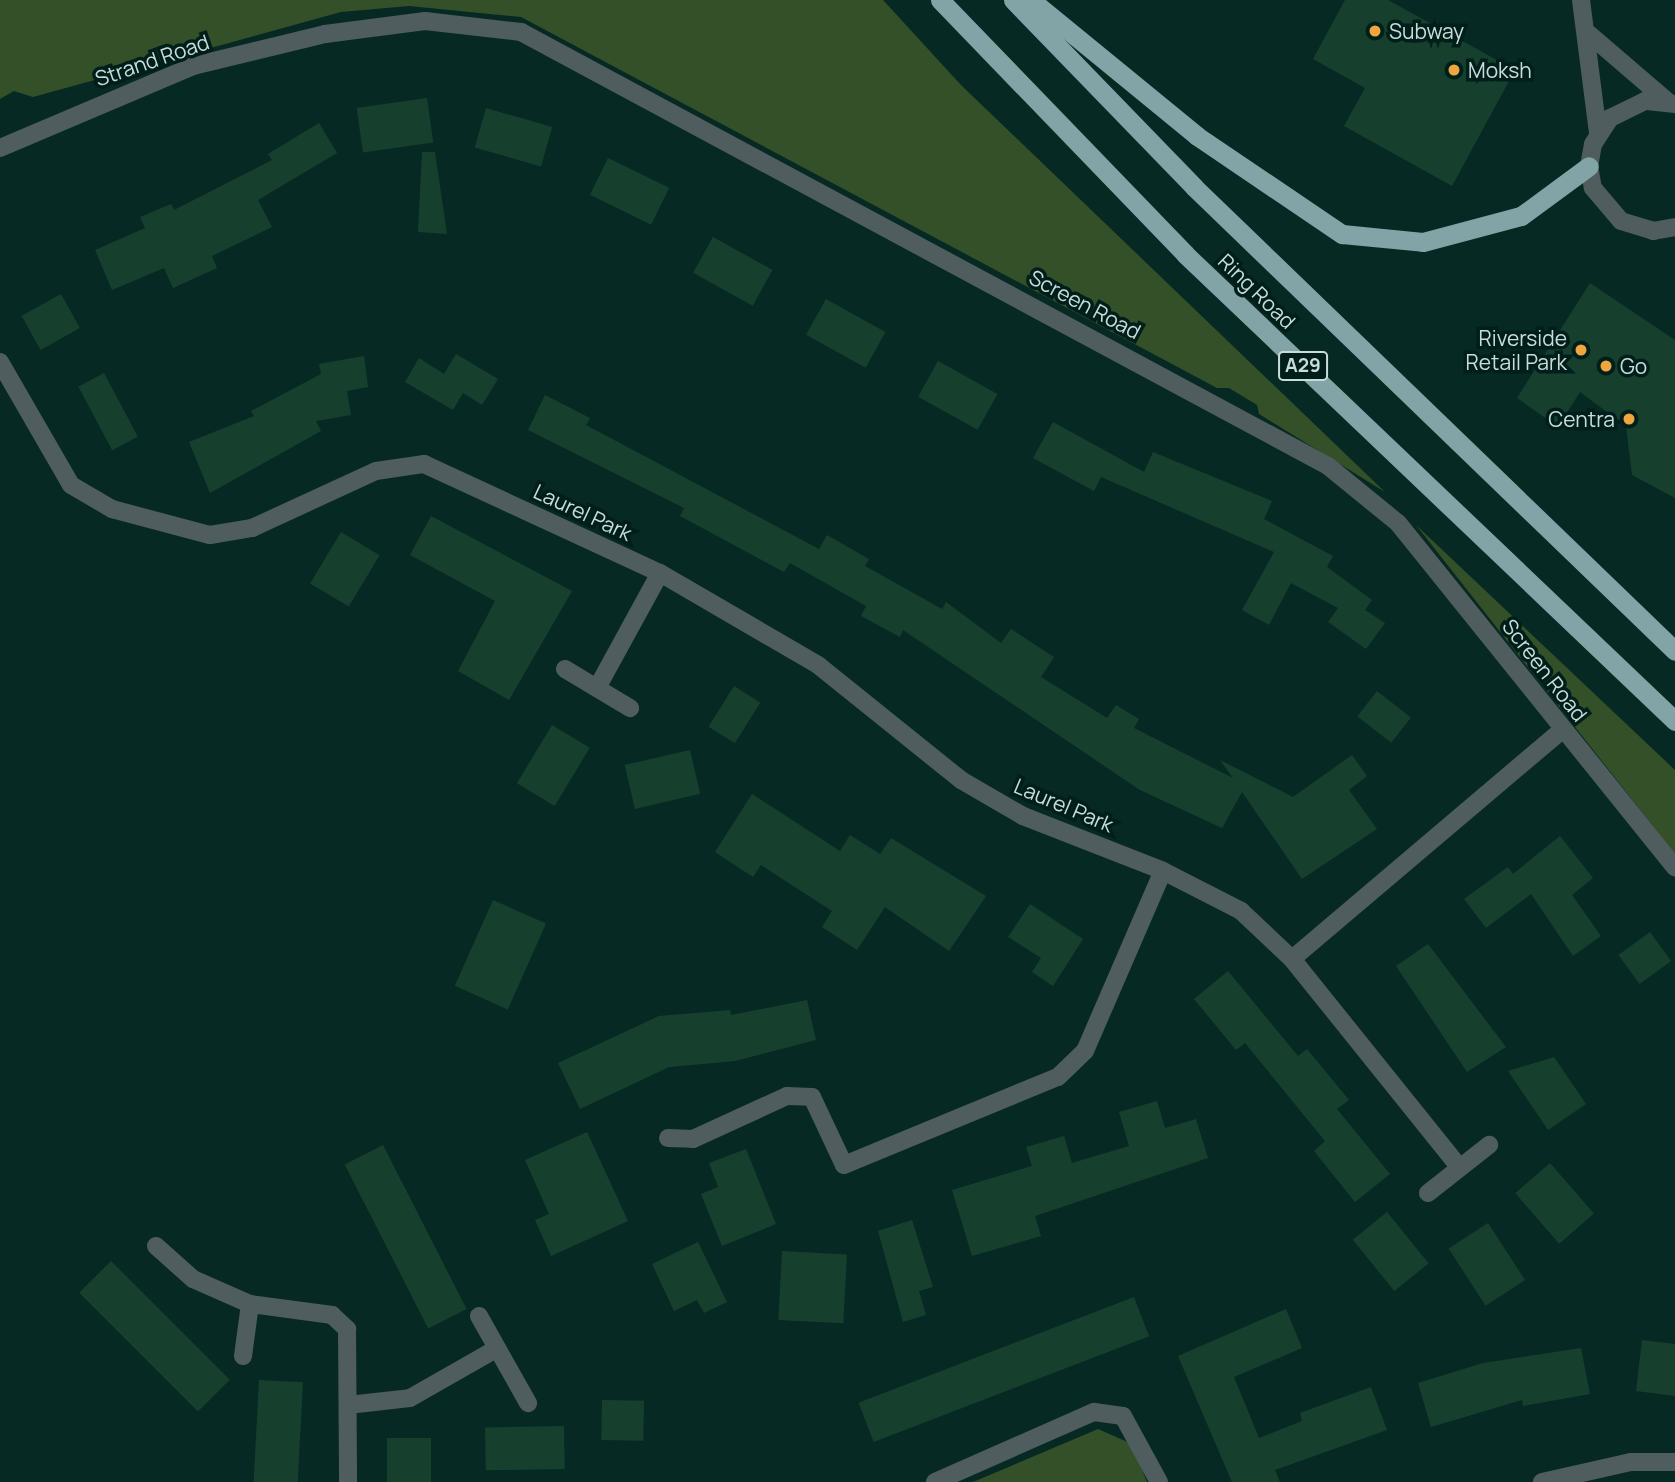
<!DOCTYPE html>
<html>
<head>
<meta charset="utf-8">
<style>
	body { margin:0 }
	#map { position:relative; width:1675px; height:1482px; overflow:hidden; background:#072924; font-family:Manrope,sans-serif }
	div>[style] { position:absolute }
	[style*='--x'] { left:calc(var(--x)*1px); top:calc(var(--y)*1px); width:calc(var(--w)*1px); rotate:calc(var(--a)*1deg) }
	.green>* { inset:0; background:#335029 }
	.building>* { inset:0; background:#16402d; transform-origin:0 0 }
	.minor>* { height:18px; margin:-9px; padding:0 9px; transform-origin:9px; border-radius:9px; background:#4f5d5f }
	.trunk>* { height:19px; margin:-9.5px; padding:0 9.5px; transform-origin:9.5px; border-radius:9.5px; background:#82a4a7 }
	.dots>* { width:19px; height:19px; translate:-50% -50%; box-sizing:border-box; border:4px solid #001f1b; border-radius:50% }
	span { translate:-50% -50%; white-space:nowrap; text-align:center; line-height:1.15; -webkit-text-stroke:7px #001f1b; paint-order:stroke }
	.shield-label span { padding:2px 5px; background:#001f1b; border:2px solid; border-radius:5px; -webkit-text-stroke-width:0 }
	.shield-label { font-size:19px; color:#cadcd9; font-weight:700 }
	.poi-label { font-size:21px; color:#cadcd9 }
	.left { translate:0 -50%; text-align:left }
	.right { translate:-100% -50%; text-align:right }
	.street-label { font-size:21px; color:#cadcd9 }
</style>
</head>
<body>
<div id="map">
	<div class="green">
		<i style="clip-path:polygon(0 0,883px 0,961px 85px,1385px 492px,1259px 414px,1257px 405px,1229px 388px,1217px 388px,521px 17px,409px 6px,341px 12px,33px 97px,14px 91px,0 99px)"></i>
		<i style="clip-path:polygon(1416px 525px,1675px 770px,1675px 854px)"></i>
		<i style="clip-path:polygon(1098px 1429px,1132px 1444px,1147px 1482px,973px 1482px)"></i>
	</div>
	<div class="building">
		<i style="clip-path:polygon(1345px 0,1388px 0,1515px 70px,1452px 186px,1344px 126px,1365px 88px,1313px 59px)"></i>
		<i style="left:427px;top:98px;width:45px;height:71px;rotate:82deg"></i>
		<i style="left:486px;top:108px;width:69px;height:41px;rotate:16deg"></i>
		<i style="clip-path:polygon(319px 123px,337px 153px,258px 200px,272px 227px,212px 256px,217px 268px,173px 288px,164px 268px,112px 290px,95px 250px,145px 228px,140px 217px,171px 204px,174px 210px,272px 160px,268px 154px)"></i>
		<i style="clip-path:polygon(422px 152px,435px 152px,447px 234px,418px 232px)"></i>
		<i style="left:608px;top:158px;width:68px;height:41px;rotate:26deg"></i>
		<i style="left:713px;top:237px;width:68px;height:41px;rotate:29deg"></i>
		<i style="clip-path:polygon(1590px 283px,1675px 340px,1675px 498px,1632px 475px,1626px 426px,1580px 392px,1558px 427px,1517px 398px)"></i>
		<i style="left:61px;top:294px;width:39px;height:45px;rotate:61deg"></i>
		<i style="left:826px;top:299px;width:68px;height:41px;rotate:29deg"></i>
		<i style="clip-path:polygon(456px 354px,498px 379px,482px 405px,463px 393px,453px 410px,405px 382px,419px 358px,444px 374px)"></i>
		<i style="clip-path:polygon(364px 356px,368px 387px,347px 391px,351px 415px,316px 421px,321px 431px,210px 493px,189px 442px,254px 416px,251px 411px,321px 374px,319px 364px)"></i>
		<i style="left:938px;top:361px;width:68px;height:41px;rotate:29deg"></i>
		<i style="left:104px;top:373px;width:72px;height:29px;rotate:62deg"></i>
		<i style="clip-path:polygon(545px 395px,590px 418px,586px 425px,819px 549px,827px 535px,869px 559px,865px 566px,942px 609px,946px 602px,1001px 643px,1011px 629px,1054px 657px,1041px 677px,1107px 718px,1116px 705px,1139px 719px,1134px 728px,1233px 778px,1220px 760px,1293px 797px,1352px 755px,1367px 776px,1349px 790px,1377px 829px,1302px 879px,1242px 792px,1222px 828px,1140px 790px,903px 630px,900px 637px,861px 616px,866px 606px,790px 563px,784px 572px,680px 516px,684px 508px,528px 430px)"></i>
		<i style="clip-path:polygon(1053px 422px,1144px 472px,1153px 452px,1272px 501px,1264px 519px,1333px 556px,1327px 567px,1372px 600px,1365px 610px,1385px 623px,1366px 649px,1328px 622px,1338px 608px,1291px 583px,1269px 625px,1242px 610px,1274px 552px,1101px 477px,1094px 491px,1033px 458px)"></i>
		<i style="clip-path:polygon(431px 516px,572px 591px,509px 700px,458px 671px,495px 601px,410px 555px)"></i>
		<i style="left:341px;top:532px;width:45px;height:60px;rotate:31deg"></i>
		<i style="left:734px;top:686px;width:31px;height:48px;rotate:32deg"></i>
		<i style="left:1377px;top:691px;width:43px;height:32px;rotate:38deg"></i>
		<i style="left:552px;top:725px;width:44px;height:68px;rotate:31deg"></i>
		<i style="left:690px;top:750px;width:45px;height:67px;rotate:77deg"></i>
		<i style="clip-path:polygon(752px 794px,840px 851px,850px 835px,880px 854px,891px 838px,986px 896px,949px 951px,885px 907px,857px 950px,822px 927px,832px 911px,761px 865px,753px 877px,715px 852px)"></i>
		<i style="clip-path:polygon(1560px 836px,1593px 878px,1572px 895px,1601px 936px,1573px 956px,1531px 894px,1486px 928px,1464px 899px,1508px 867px,1513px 874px)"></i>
		<i style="left:493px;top:900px;width:58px;height:94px;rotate:24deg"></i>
		<i style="clip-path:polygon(1030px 904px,1083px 939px,1053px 986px,1032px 972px,1041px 958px,1008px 937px)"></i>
		<i style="left:1650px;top:932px;width:36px;height:39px;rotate:54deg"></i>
		<i style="clip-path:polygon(1428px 944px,1506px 1047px,1467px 1072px,1396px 966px)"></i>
		<i style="clip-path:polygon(1228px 971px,1298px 1056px,1307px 1049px,1349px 1100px,1337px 1109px,1390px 1174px,1355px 1202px,1314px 1151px,1325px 1141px,1245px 1043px,1236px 1050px,1194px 999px)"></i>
		<i style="clip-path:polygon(807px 1000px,816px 1040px,735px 1061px,669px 1067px,580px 1109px,558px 1063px,659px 1016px,730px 1010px,731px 1015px)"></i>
		<i style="clip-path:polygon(1554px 1057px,1586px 1104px,1548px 1130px,1508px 1071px)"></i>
		<i style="clip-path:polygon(1157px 1101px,1165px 1128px,1196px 1119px,1208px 1158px,1035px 1216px,1041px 1236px,972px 1256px,952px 1190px,1032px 1166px,1026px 1147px,1064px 1136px,1072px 1163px,1129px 1146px,1119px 1112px)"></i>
		<i style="clip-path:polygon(587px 1132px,628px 1221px,551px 1256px,535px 1220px,549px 1214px,525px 1160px)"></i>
		<i style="left:383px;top:1145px;width:184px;height:43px;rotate:63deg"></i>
		<i style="clip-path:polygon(746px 1149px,776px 1224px,722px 1246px,701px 1194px,718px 1187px,709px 1163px)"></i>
		<i style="left:1550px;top:1163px;width:67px;height:46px;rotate:49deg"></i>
		<i style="left:1387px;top:1212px;width:66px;height:44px;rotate:51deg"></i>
		<i style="clip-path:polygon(912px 1220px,933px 1287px,919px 1291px,926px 1315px,903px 1322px,878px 1231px)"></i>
		<i style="left:1488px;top:1223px;width:68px;height:47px;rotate:57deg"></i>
		<i style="clip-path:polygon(698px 1242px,727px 1302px,704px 1313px,697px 1300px,674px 1311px,652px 1264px)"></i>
		<i style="left:782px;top:1251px;width:65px;height:69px;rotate:3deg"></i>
		<i style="left:111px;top:1261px;width:168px;height:45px;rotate:45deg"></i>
		<i style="left:1134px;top:1297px;width:42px;height:295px;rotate:69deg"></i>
		<i style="clip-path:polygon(1286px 1309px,1302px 1348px,1234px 1377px,1259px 1438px,1302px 1421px,1300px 1413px,1371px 1387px,1387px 1430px,1275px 1470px,1280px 1482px,1232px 1482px,1178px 1356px)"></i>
		<i style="clip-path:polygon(1642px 1340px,1675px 1344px,1675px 1396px,1636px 1391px)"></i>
		<i style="clip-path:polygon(1581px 1348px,1590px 1394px,1523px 1406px,1522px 1400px,1431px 1427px,1418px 1383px,1483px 1363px)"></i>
		<i style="left:259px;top:1380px;width:44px;height:102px;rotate:3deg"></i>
		<i style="left:602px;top:1400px;width:42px;height:40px;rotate:1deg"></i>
		<i style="left:564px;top:1426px;width:43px;height:79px;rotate:89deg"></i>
		<i style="left:387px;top:1438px;width:44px;height:44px"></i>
	</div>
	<div class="minor">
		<i style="--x:1581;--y:0;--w:134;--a:82.7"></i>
		<i style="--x:1589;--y:34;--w:103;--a:40.7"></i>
		<i style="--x:1675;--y:104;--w:30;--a:-174"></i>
		<i style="--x:1645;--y:101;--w:39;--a:154"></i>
		<i style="--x:1610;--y:118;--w:31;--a:123"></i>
		<i style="--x:1593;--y:144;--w:22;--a:100"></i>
		<i style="--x:1589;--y:166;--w:22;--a:80"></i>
		<i style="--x:1593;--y:188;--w:43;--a:49.7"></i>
		<i style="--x:1621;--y:221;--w:34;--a:17"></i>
		<i style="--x:1653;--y:231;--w:22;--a:-10"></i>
		<i style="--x:0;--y:148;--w:210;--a:-23"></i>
		<i style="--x:193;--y:66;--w:136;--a:-13.6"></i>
		<i style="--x:325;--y:34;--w:101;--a:-7.4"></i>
		<i style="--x:425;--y:21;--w:97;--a:6.5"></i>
		<i style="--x:521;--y:32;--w:916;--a:28.27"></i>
		<i style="--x:1328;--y:466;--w:90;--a:39.2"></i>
		<i style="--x:1398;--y:523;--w:442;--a:51.2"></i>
		<i style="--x:0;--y:362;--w:142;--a:60"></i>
		<i style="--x:71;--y:485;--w:48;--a:30.3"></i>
		<i style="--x:112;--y:509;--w:101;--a:14.9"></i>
		<i style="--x:210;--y:535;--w:43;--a:-9.5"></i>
		<i style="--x:252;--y:528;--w:136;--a:-24.7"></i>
		<i style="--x:376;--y:471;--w:49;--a:-8.3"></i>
		<i style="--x:424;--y:464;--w:260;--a:24.8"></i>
		<i style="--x:660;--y:573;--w:183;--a:30.2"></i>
		<i style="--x:818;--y:665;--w:184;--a:38.8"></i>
		<i style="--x:961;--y:780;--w:72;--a:30.1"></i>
		<i style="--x:1023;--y:816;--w:150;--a:21.4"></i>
		<i style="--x:1163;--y:871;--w:88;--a:27.1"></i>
		<i style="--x:1241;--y:911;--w:70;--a:43.3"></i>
		<i style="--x:1292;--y:959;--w:267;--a:51.2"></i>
		<i style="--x:565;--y:669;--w:76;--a:31"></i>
		<i style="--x:597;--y:688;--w:131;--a:-61.3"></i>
		<i style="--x:1292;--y:959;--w:354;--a:-40.3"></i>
		<i style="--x:668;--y:1138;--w:25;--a:2"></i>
		<i style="--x:693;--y:1139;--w:103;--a:-24.6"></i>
		<i style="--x:787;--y:1096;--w:25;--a:2"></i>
		<i style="--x:812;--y:1097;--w:75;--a:64.8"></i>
		<i style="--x:844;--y:1165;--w:231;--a:-22.4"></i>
		<i style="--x:1058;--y:1077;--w:37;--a:-44"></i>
		<i style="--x:1085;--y:1051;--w:196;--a:-66.6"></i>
		<i style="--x:1428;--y:1193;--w:78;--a:-38.2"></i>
		<i style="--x:156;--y:1246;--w:50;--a:41.7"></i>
		<i style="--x:193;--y:1279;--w:62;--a:23.7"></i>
		<i style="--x:250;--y:1304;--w:83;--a:7.6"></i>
		<i style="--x:332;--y:1315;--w:21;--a:43"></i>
		<i style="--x:347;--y:1329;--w:153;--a:89.6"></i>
		<i style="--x:479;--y:1316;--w:100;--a:60.6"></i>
		<i style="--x:243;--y:1356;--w:52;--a:-82.3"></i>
		<i style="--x:348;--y:1405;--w:62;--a:-6.4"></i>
		<i style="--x:410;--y:1398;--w:99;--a:-29.7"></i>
		<i style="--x:935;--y:1482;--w:174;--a:-23.8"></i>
		<i style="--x:1094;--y:1412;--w:29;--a:8"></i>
		<i style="--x:1123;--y:1416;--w:75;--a:61.4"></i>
		<i style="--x:1542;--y:1482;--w:91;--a:-12.7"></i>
		<i style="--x:1631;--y:1462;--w:44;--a:0"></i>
	</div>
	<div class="trunk">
		<i style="--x:940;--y:0;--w:353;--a:46"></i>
		<i style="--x:1185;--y:254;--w:677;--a:43.62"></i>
		<i style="--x:1013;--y:0;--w:260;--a:45.9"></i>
		<i style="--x:1194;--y:187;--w:668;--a:43.97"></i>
		<i style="--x:1031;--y:0;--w:215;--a:39.3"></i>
		<i style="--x:1197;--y:136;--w:175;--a:34.1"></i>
		<i style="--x:1342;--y:234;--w:81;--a:5.6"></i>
		<i style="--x:1423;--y:242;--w:101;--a:-14.9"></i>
		<i style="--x:1521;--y:216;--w:84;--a:-36.3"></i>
	</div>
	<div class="dots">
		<i style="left:1375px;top:31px;background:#f0a63f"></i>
		<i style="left:1454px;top:70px;background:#f0a63f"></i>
		<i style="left:1581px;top:350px;background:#f0a63f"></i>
		<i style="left:1606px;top:366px;background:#f0a63f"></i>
		<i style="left:1629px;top:419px;background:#f0a63f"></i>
	</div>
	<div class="shield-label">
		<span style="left:1303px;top:366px">A29</span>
	</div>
	<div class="poi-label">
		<span class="left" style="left:1389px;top:31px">Subway</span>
		<span class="left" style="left:1468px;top:70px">Moksh</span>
		<span class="right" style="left:1567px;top:350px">Riverside<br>Retail Park</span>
		<span class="left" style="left:1620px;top:366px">Go</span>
		<span class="right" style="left:1615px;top:419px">Centra</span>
	</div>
	<div class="street-label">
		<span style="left:152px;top:60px;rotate:-19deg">Strand Road</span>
		<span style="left:1257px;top:291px;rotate:44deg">Ring Road</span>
		<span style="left:1085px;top:304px;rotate:28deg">Screen Road</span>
		<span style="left:583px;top:512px;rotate:25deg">Laurel Park</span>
		<span style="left:1545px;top:670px;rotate:52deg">Screen Road</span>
		<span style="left:1064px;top:805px;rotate:23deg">Laurel Park</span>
	</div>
</div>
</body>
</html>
